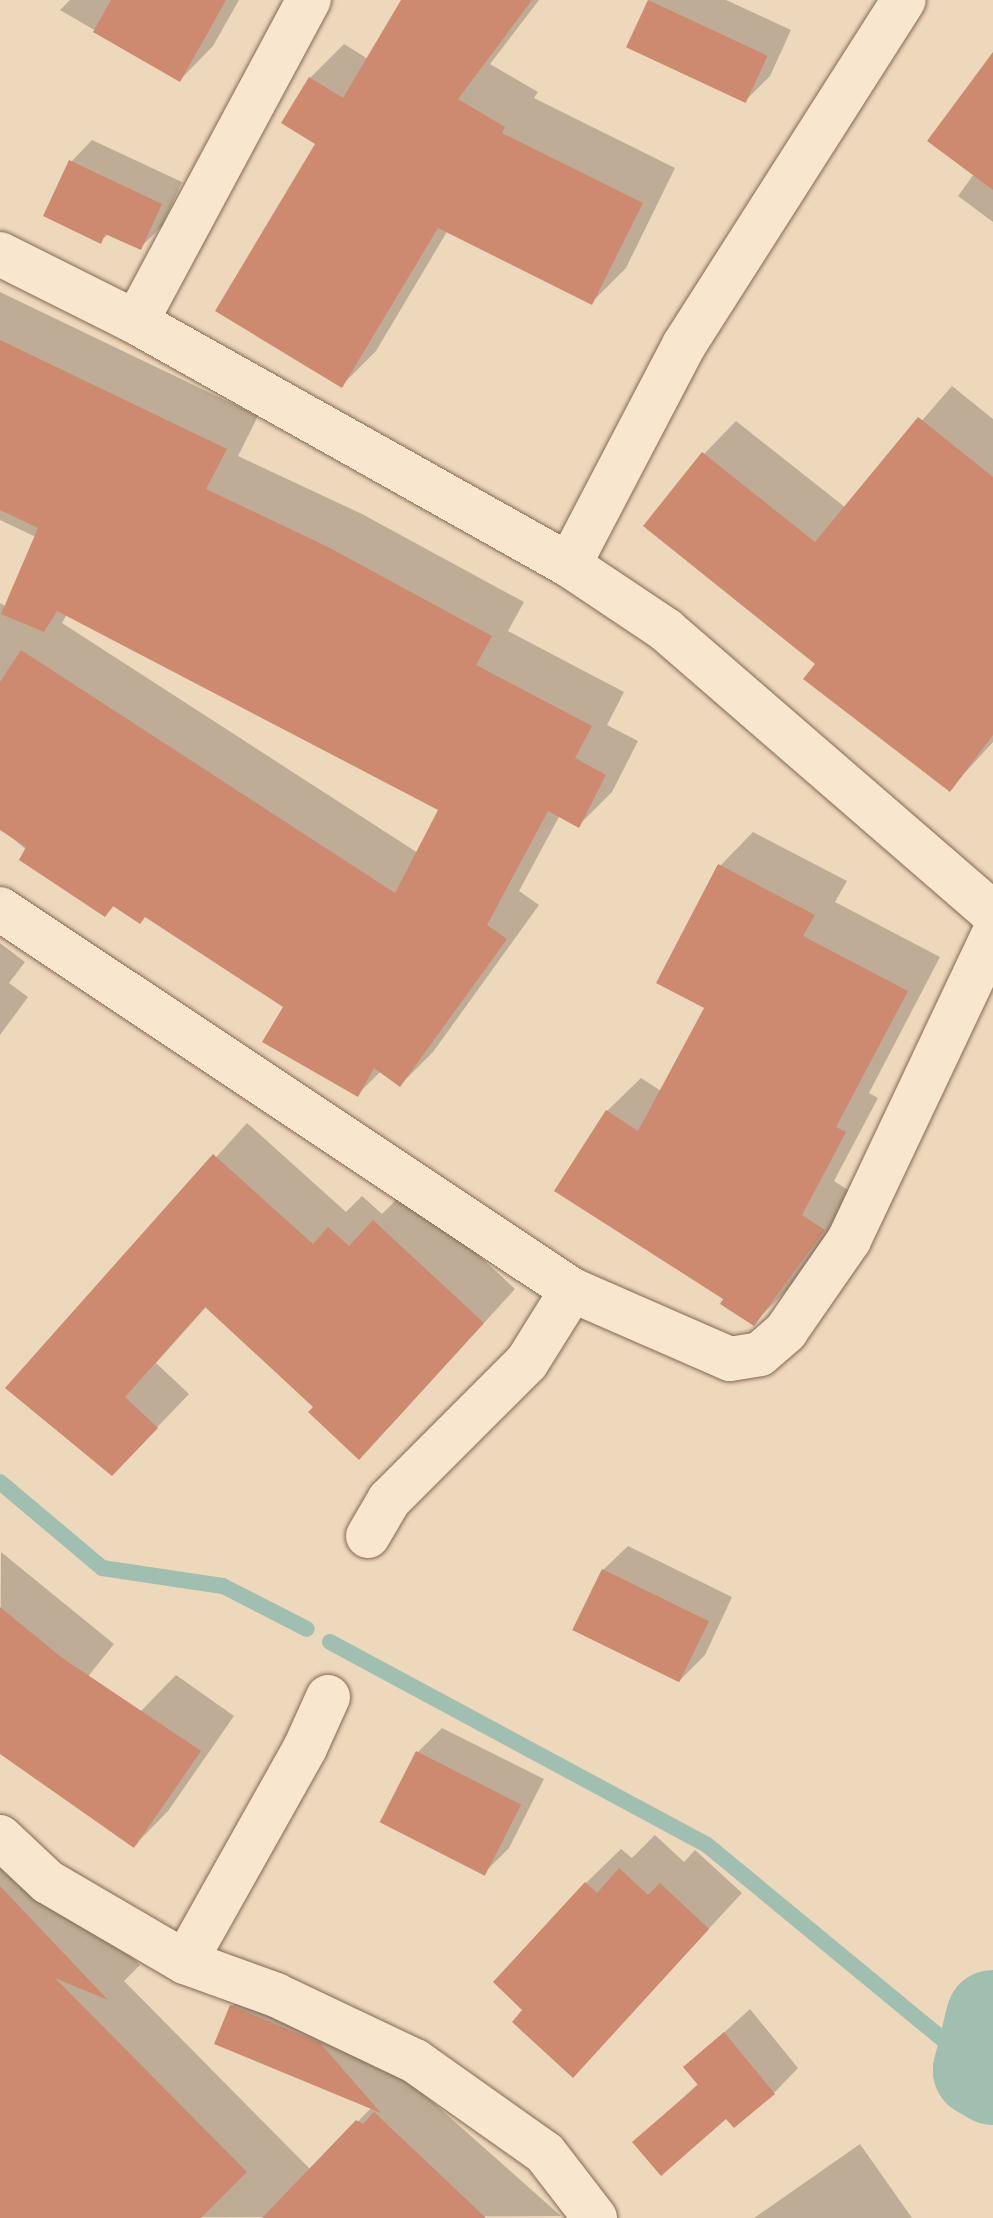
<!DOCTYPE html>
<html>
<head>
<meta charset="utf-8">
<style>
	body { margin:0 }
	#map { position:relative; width:993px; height:2218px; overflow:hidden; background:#eed8bc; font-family:"Libre Baskerville",serif }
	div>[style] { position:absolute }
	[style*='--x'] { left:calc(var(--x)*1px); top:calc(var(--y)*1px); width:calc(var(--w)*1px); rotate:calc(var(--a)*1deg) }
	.shadow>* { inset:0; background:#0003 }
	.stream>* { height:16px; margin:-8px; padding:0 8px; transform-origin:8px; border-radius:8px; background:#a0bfb1 }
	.river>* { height:94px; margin:-47px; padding:0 47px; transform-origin:47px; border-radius:47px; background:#a0bfb1 }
	.building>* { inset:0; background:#cd8a71; transform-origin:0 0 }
	.roads { filter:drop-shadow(0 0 2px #856855) drop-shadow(0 0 2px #856855) }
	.street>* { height:44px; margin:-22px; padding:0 22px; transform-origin:22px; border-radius:22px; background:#f9e6ce }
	span { translate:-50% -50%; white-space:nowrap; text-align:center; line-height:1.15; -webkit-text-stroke:6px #f5e3cb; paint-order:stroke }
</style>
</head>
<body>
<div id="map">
	<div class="shadow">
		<i style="clip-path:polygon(70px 0,239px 0,213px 46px,180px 80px,60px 10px)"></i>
		<i style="clip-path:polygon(403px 0,539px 0,490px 64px,538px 92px,534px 98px,675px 168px,626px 268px,592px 302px,448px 230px,376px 351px,342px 385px,310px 78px,344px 44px,368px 59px)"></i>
		<i style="clip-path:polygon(649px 0,726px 0,791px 30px,770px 76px,745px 101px,628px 46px)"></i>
		<i style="clip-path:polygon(993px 56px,993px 222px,958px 196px,974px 174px)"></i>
		<i style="clip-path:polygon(92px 140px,182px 182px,162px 226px,140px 248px,109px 233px,100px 242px,71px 162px)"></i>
		<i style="clip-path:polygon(evenodd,0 292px,258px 416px,238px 456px,362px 514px,524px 602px,508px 631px,624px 692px,607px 725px,638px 741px,612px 792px,579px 825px,560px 815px,519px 891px,539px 905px,433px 1052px,400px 1085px,381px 1071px,358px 1094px,286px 1006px,146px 916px,115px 905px,105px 915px,0 828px,0 603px,7px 607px,36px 537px,0 520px,0 292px,67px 614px,441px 809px,418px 853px,62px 623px,67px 614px)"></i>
		<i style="clip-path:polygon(952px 386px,993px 419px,993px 742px,950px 789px,817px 664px,704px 454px,736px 421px,846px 508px)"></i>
		<i style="clip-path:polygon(753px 832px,847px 881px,835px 902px,940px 957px,869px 1093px,878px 1098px,834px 1181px,857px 1196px,787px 1290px,754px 1323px,726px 1299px,607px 1111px,641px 1078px,661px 1091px,707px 1007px,720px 866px)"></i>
		<i style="clip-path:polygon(0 943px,25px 962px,9px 983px,28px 997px,0 1035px)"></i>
		<i style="clip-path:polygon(247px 1123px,346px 1212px,362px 1196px,382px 1214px,407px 1189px,515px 1289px,391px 1425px,316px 1407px,207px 1306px,156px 1363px,189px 1394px,144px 1441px,8px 1388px)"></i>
		<i style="clip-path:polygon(628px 1546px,732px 1597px,705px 1655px,680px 1680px,603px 1570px)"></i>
		<i style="clip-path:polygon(1px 1552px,114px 1644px,45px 1730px,0 1751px)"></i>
		<i style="clip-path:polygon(176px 1675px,234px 1716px,168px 1811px,134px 1846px,76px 1805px,142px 1710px)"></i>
		<i style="clip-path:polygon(442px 1728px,544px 1779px,509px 1848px,484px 1873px,417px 1753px)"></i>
		<i style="clip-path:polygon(655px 1835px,684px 1862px,695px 1850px,742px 1893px,573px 2075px,525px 2010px,586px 1883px,621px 1849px,632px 1858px)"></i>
		<i style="clip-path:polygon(0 1850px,46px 1866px,140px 1965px,124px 1981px,311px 2170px,372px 2107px,232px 2006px,263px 1974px,410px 2082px,561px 2216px,0 2218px)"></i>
		<i style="clip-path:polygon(750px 2009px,798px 2068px,774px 2093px,726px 2116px,635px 2142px,699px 2083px,686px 2067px)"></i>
		<i style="clip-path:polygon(860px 2144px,912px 2218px,754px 2218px)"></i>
	</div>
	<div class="stream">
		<i style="--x:0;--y:1482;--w:133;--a:40.1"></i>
		<i style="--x:102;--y:1568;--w:122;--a:8.5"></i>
		<i style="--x:223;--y:1586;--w:94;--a:27.1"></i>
		<i style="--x:330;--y:1642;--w:428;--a:28.3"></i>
		<i style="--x:707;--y:1845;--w:354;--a:39.5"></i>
	</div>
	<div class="river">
		<i style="--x:993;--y:2017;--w:55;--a:103.8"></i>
		<i style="--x:980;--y:2070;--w:15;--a:32"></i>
	</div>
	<div class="building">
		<i style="clip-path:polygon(111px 0,226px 0,180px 82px,93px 32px)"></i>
		<i style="clip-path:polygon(401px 0,532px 0,458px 99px,505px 127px,502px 133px,643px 203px,592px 305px,438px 228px,342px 388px,215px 311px,315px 144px,281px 123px,309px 77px,343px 98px)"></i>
		<i style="left:648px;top:0;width:132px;height:52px;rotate:25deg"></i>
		<i style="clip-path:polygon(993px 52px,993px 190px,927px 141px)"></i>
		<i style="clip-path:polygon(69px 160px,162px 204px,141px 250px,105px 234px,101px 244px,43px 216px)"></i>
		<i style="clip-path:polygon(0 340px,227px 449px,206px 489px,328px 547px,492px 636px,476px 665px,592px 726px,575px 758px,606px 775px,579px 828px,548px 811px,487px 925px,507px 939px,400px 1087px,374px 1068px,358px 1097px,262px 1042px,283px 1007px,145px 917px,140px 924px,113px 906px,105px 917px,19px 860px,26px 847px,0 830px,0 682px,21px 650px,395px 893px,438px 810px,57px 611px,44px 632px,1px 614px,38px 528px,0 510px)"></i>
		<i style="clip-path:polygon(918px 417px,993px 477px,993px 735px,950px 792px,803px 679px,815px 664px,643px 526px,702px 452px,815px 542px)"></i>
		<i style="clip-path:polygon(718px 864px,815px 915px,803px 936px,908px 991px,836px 1127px,846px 1132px,802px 1215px,825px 1230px,754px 1326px,720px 1304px,723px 1299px,554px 1191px,606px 1110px,638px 1131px,704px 1008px,656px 983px)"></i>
		<i style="clip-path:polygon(213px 1154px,313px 1244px,328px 1227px,349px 1246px,373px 1220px,484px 1323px,359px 1460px,308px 1412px,313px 1407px,205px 1307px,125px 1397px,158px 1428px,112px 1476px,5px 1388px)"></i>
		<i style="left:602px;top:1569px;width:119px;height:68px;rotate:26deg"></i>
		<i style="clip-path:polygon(0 1607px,61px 1657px,201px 1751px,134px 1848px,0 1754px)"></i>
		<i style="left:416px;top:1751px;width:118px;height:80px;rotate:27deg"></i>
		<i style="clip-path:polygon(619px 1868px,648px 1895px,660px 1883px,709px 1929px,573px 2078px,512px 2022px,522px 2010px,493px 1982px,585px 1882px,597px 1893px)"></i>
		<i style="clip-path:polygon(0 1886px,108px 2000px,55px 1978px,247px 2172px,201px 2218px,0 2218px)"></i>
		<i style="clip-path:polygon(230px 2005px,320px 2043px,381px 2113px,214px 2044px)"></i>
		<i style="clip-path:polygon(724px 2032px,775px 2094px,734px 2128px,726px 2119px,661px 2176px,632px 2142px,698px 2085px,683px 2067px)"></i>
		<i style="clip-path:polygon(374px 2112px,486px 2218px,262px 2218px,356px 2120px,363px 2124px)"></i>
	</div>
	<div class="roads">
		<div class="street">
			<i style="--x:0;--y:254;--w:152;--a:26.6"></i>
			<i style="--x:136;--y:322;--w:497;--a:29.3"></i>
			<i style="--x:569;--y:565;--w:117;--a:33.8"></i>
			<i style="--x:666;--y:630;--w:432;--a:40.9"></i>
			<i style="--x:136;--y:322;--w:366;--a:-61.8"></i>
			<i style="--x:569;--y:565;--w:248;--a:-62.4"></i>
			<i style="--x:684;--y:345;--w:409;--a:-57.5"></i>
			<i style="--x:0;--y:909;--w:687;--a:33.67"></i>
			<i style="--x:572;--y:1290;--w:172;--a:23.6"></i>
			<i style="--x:730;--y:1359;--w:30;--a:-9"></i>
			<i style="--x:760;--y:1354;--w:35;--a:-41"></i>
			<i style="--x:786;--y:1331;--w:111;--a:-55.3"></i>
			<i style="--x:849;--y:1240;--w:337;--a:-64.7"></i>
			<i style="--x:368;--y:1536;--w:42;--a:-59.7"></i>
			<i style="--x:389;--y:1500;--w:195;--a:-45"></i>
			<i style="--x:527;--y:1362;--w:85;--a:-58"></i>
			<i style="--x:0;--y:1837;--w:66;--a:43.2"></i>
			<i style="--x:48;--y:1882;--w:159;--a:30.3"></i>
			<i style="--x:185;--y:1962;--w:97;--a:19.9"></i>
			<i style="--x:276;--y:1995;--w:154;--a:25.4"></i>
			<i style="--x:415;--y:2061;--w:159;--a:35.3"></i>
			<i style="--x:545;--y:2153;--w:82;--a:52.4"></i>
			<i style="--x:185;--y:1962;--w:245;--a:-60.7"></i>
			<i style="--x:305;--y:1748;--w:56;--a:-65.7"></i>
		</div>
	</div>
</div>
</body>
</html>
